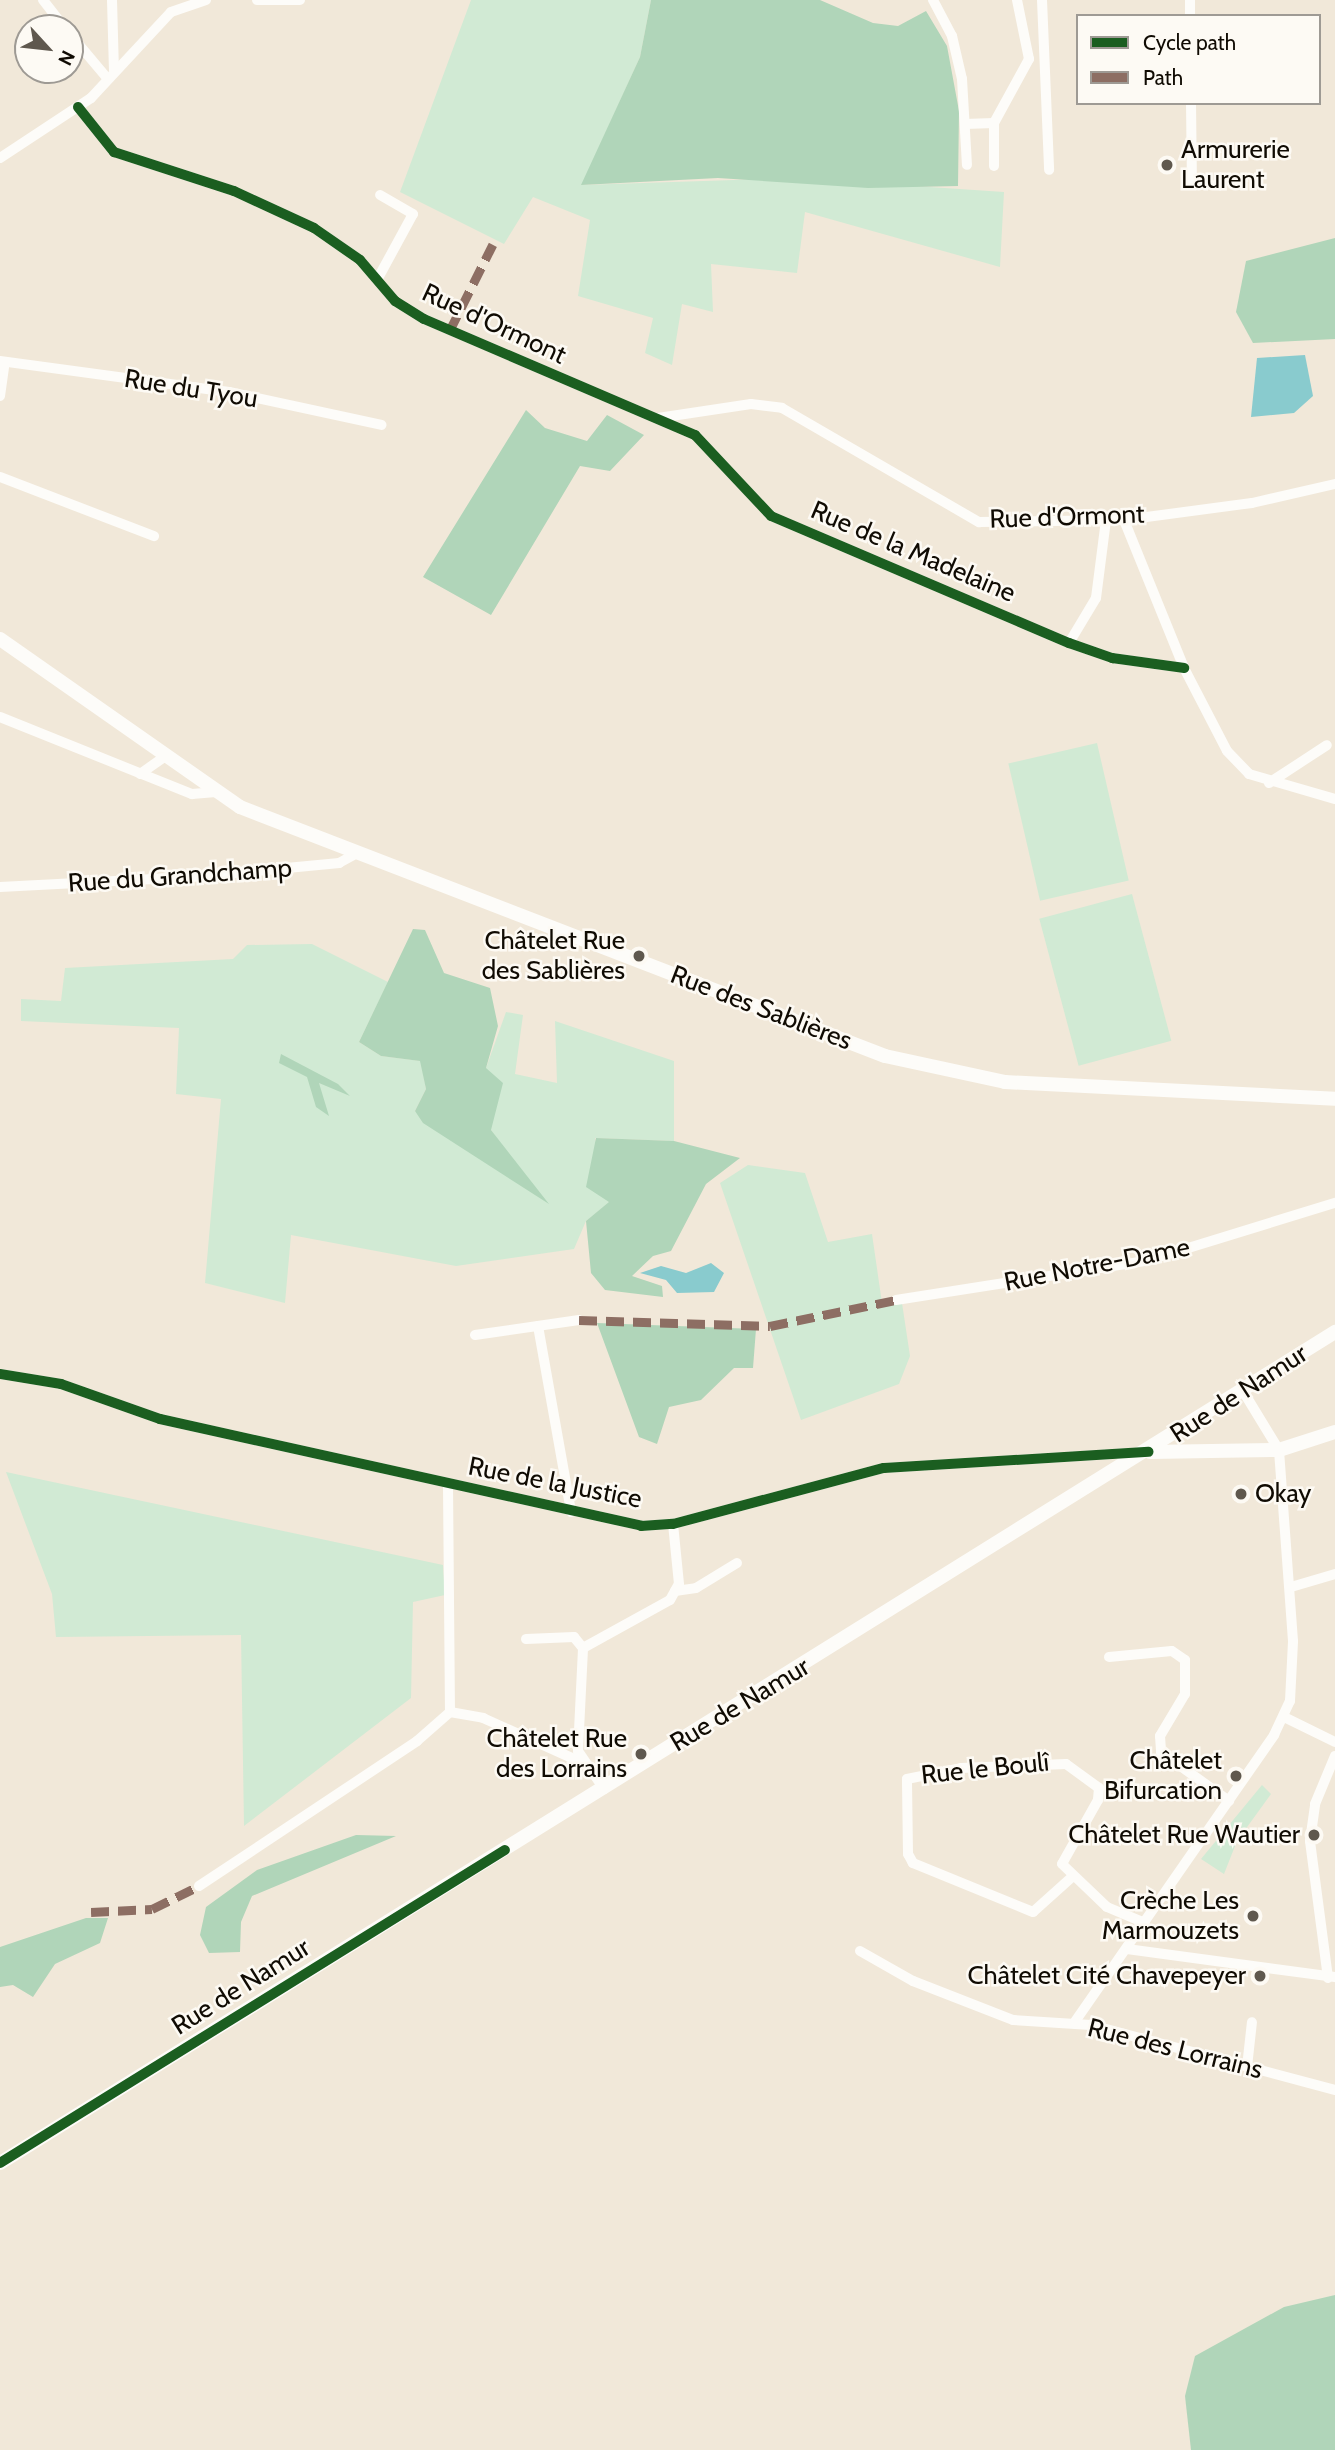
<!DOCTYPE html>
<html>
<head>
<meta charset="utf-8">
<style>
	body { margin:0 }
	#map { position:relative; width:1335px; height:2450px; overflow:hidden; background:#f1e8d9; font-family:Cabin,sans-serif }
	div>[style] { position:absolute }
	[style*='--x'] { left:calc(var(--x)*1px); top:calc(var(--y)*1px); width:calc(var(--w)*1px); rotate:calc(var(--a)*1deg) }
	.green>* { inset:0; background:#d1ead4; transform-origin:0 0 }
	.forest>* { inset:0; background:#b0d5b9 }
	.water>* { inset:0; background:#89cbce }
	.minor>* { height:10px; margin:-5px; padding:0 5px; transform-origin:5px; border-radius:5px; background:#fdfcf9 }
	.secondary>* { height:14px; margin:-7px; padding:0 7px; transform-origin:7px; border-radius:7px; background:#fdfcf9 }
	.quiet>* { height:9px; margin-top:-4.5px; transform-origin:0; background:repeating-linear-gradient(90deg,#8d6e63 0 18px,transparent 0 27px) }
	.cycleway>* { height:10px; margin:-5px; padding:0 5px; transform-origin:5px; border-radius:5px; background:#1b5e20 }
	.dots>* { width:19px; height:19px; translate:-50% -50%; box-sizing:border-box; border:4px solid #fdfaf4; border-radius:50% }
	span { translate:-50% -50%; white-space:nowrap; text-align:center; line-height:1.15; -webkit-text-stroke:5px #fdfaf4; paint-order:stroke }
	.poi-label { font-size:26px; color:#100b03 }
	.left { translate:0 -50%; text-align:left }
	.right { translate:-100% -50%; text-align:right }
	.street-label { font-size:26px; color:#100b03 }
	.legend { position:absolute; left:1076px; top:14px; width:245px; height:91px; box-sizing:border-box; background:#fdfaf4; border:2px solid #9e9a94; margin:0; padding:9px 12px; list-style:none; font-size:21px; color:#100b03 }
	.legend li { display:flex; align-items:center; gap:14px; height:35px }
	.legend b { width:35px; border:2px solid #9e9a94 }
	.north { position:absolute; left:14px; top:14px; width:70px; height:70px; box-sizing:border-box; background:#fdfaf4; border:2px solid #9e9a94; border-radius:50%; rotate:117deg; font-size:19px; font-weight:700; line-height:28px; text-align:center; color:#100b03 }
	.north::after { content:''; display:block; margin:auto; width:24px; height:32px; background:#5f584e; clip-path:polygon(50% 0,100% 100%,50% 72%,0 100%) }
</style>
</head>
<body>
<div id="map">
	<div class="green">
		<i style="clip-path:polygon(471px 0,651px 0,640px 57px,582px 185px,795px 178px,1004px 192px,1000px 267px,805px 212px,797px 273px,711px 264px,713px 312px,682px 304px,672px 365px,645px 353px,653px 318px,578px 296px,590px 220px,533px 197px,504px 244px,400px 192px)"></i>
		<i style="left:1097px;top:743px;width:141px;height:91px;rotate:77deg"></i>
		<i style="left:1132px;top:894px;width:152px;height:96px;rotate:75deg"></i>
		<i style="clip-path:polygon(312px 944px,388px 982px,359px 1042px,381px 1056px,421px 1061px,426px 1089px,415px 1111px,509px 1157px,491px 1130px,486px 1068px,506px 1012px,523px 1015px,515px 1074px,557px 1083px,555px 1021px,674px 1061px,674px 1141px,595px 1138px,610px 1202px,586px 1221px,574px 1249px,456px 1266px,291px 1235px,285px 1303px,205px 1283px,221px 1099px,176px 1094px,179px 1028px,21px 1021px,21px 999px,61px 1001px,65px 968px,233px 959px,247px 945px)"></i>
		<i style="clip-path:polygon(748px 1165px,805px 1173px,828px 1242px,872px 1234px,882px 1303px,902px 1303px,910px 1356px,899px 1384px,801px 1420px,720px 1183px)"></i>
		<i style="clip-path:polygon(6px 1472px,443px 1565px,445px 1595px,413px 1602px,411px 1698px,244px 1826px,241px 1635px,56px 1637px,52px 1594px)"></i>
		<i style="clip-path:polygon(1262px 1785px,1271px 1794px,1237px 1841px,1224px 1874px,1201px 1859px)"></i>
	</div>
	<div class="forest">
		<i style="clip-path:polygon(651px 0,820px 0,873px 23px,898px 26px,926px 11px,947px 46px,959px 111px,958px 186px,868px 188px,718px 178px,581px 185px,640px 57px)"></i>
		<i style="clip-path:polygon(1335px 238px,1335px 339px,1253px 343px,1236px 312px,1246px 261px)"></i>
		<i style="clip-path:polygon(526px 410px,545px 428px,587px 441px,607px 415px,644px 435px,610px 471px,580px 466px,491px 615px,423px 577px)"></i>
		<i style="clip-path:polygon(413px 929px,425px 930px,444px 973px,490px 988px,498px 1026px,486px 1068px,503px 1083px,491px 1130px,549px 1204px,423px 1123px,415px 1111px,426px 1089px,420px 1061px,381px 1056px,359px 1042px)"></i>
		<i style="clip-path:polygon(281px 1054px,338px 1084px,350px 1096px,319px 1083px,329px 1116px,316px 1107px,307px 1077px,279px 1063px)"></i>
		<i style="clip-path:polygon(596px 1138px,674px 1141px,740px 1158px,706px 1184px,671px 1251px,653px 1256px,632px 1276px,662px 1286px,663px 1297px,605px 1290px,591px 1273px,586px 1221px,609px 1202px,586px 1187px)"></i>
		<i style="clip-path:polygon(597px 1323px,756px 1329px,753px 1368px,734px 1368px,701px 1400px,669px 1407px,657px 1444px,639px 1437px)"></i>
		<i style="clip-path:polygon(356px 1835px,396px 1836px,252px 1896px,241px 1922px,240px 1952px,209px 1953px,200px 1935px,206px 1907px,257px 1870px)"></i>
		<i style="clip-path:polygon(86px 1918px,108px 1918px,100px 1943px,55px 1964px,33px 1997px,13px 1985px,0 1987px,0 1947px)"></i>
		<i style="clip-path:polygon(1335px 2295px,1335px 2450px,1191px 2450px,1185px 2396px,1195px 2356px,1284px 2307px)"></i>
	</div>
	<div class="water">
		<i style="clip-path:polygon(1305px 355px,1313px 396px,1294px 413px,1251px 417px,1257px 358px)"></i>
		<i style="clip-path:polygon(711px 1263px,724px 1273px,714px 1292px,677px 1293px,666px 1280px,640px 1273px,661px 1266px,686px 1273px)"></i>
	</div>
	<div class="minor">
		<i style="--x:43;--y:0;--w:36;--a:52"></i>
		<i style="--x:112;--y:0;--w:71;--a:88.4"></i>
		<i style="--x:257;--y:0;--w:43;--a:0"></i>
		<i style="--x:933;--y:0;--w:41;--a:62.2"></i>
		<i style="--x:952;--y:36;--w:44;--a:76.9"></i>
		<i style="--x:962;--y:79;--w:86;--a:86.7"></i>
		<i style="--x:1042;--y:0;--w:170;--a:87.6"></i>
		<i style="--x:1190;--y:0;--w:16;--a:90"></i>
		<i style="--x:70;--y:34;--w:57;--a:49.9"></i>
		<i style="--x:1191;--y:103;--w:79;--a:89.3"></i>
		<i style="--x:78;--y:107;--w:58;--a:51.3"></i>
		<i style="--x:114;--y:152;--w:126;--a:18"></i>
		<i style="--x:234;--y:191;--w:88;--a:24.8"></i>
		<i style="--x:314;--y:228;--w:56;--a:34.8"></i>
		<i style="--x:360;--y:260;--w:54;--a:49.5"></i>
		<i style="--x:395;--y:301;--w:34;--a:32"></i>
		<i style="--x:424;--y:319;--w:295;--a:23.2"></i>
		<i style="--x:695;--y:435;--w:111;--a:46.8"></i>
		<i style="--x:771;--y:516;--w:324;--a:23.1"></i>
		<i style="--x:1069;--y:643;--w:46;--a:19.2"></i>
		<i style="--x:1112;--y:658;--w:73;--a:7.9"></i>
		<i style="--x:965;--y:124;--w:29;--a:-2"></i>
		<i style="--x:0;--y:158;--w:109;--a:-33.4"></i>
		<i style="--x:91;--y:98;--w:117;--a:-47.1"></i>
		<i style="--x:171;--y:12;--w:37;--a:-19"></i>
		<i style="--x:994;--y:166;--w:43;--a:-90"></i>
		<i style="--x:994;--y:123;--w:73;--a:-61.3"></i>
		<i style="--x:1029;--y:59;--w:60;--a:-101.5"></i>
		<i style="--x:377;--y:280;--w:75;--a:-61.4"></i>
		<i style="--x:413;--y:214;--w:38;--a:-150"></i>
		<i style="--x:0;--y:361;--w:231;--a:7.7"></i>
		<i style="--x:229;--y:392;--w:156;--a:12.2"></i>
		<i style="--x:0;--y:396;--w:34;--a:-82"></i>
		<i style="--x:658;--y:418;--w:94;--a:-8.6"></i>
		<i style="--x:751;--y:404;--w:31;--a:7"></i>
		<i style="--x:782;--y:408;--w:228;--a:30.1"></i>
		<i style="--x:979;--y:522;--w:145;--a:-0.8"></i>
		<i style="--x:1124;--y:520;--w:129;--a:-7.6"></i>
		<i style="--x:1252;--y:503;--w:85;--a:-12.9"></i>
		<i style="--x:0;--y:477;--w:165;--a:21"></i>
		<i style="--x:1124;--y:520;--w:160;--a:67.9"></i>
		<i style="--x:1184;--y:668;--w:93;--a:62.6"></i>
		<i style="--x:1227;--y:751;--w:32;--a:46"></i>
		<i style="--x:1249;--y:774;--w:90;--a:16.2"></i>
		<i style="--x:1069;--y:643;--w:52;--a:-59"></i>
		<i style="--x:1096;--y:598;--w:79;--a:-82.7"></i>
		<i style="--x:0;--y:717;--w:207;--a:21.9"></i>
		<i style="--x:192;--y:794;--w:24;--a:-5"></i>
		<i style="--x:140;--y:774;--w:28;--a:-35"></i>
		<i style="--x:1269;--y:783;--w:69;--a:-33.2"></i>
		<i style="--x:0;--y:887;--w:192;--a:-3"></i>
		<i style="--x:192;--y:877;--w:148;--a:-5.4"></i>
		<i style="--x:339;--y:863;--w:21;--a:-29"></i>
		<i style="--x:896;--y:1300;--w:253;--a:-8.9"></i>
		<i style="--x:1146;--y:1261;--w:198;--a:-17.1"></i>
		<i style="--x:538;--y:1326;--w:189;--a:79.9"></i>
		<i style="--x:475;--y:1335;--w:105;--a:-8.2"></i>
		<i style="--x:0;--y:1374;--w:62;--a:9.3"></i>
		<i style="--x:61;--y:1384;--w:105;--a:19.5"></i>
		<i style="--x:160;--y:1419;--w:493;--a:12.5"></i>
		<i style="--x:641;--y:1526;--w:32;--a:-4"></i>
		<i style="--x:673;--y:1524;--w:218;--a:-14.9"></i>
		<i style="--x:884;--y:1468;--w:258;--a:-3.5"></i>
		<i style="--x:448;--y:1485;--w:227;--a:89.5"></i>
		<i style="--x:1291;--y:1587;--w:46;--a:-16.5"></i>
		<i style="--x:675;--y:1591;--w:21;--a:-8"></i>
		<i style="--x:696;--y:1588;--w:48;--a:-31.4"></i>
		<i style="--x:526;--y:1639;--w:48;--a:-2.4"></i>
		<i style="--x:574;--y:1637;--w:14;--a:51"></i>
		<i style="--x:1109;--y:1657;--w:63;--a:-5.4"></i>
		<i style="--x:1172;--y:1651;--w:16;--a:35"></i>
		<i style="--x:1185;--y:1660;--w:34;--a:90"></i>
		<i style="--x:1185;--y:1694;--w:49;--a:120.8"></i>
		<i style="--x:1160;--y:1736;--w:16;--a:86"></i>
		<i style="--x:1161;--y:1752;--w:84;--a:35.8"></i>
		<i style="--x:450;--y:1712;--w:34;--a:10"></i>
		<i style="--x:483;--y:1718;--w:107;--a:24.2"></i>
		<i style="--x:1284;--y:1717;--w:57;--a:26.1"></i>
		<i style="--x:604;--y:1789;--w:46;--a:-124.4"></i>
		<i style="--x:578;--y:1751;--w:103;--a:-87.2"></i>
		<i style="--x:583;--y:1648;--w:99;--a:-28.9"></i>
		<i style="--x:670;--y:1600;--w:18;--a:-61"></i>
		<i style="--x:679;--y:1584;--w:60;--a:-95.7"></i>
		<i style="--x:1072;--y:1877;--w:52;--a:138.1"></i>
		<i style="--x:1033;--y:1912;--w:130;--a:-157.8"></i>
		<i style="--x:913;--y:1863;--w:10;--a:-119"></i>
		<i style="--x:908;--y:1854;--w:75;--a:-90.8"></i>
		<i style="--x:907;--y:1779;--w:55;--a:-11.5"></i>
		<i style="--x:961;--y:1768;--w:105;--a:-2.2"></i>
		<i style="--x:1066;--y:1764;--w:41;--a:36"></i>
		<i style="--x:1099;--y:1788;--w:12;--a:95"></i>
		<i style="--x:1098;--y:1800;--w:73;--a:119.4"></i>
		<i style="--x:1062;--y:1864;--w:62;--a:43.7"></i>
		<i style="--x:1107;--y:1907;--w:41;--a:22.8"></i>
		<i style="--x:199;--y:1886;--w:262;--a:-33.6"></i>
		<i style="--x:417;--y:1741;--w:44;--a:-41.3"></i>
		<i style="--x:1127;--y:1949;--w:210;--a:7.7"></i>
		<i style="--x:860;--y:1951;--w:61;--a:29.5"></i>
		<i style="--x:913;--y:1981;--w:107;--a:21.3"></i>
		<i style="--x:1013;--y:2020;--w:78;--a:3.7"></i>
		<i style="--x:1091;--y:2025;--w:253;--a:14.9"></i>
		<i style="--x:1328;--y:1978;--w:138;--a:-97.5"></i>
		<i style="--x:1310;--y:1841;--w:37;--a:-82"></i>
		<i style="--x:1315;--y:1804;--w:52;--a:-67.4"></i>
		<i style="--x:1074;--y:2023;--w:351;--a:-55.2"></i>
		<i style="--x:1274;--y:1735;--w:38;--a:-65"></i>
		<i style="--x:1290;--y:1701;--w:60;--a:-87.1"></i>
		<i style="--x:1293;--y:1641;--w:192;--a:-94.2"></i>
		<i style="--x:1279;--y:1450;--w:69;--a:-121.4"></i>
		<i style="--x:1247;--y:2067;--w:45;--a:-83.7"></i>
	</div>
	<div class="secondary">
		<i style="--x:0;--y:639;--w:293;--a:35"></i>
		<i style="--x:240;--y:807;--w:691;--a:21.11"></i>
		<i style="--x:885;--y:1056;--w:123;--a:12.2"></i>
		<i style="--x:1005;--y:1082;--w:330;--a:2.9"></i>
		<i style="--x:1150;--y:1452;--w:129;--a:-0.9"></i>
		<i style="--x:1279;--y:1450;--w:59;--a:-17.8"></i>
		<i style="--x:0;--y:2163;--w:1573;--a:-31.9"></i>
	</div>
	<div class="quiet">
		<i style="--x:449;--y:332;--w:98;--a:-63.4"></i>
		<i style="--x:579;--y:1320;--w:191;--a:1.8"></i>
		<i style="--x:770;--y:1326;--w:129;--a:-11.7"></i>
		<i style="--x:91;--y:1912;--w:61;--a:-2.8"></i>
		<i style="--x:152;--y:1909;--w:52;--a:-26.1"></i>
	</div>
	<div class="cycleway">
		<i style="--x:78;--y:107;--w:58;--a:51.3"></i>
		<i style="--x:114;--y:152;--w:126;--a:18"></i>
		<i style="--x:234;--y:191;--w:88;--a:24.8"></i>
		<i style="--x:314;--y:228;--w:56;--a:34.8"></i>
		<i style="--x:360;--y:260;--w:54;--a:49.5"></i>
		<i style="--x:395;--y:301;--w:34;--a:32"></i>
		<i style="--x:424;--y:319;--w:295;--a:23.2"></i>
		<i style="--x:695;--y:435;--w:111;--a:46.8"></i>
		<i style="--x:771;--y:516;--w:324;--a:23.1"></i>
		<i style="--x:1069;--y:643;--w:46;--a:19.2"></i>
		<i style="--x:1112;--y:658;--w:73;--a:7.9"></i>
		<i style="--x:0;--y:1374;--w:62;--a:9.3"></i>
		<i style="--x:61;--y:1384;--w:105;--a:19.5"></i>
		<i style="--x:160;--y:1419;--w:493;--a:12.5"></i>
		<i style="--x:641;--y:1526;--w:32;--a:-4"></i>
		<i style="--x:673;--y:1524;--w:218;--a:-14.9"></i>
		<i style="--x:884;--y:1468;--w:265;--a:-3.5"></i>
		<i style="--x:0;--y:2163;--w:594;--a:-31.79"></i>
	</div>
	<div class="dots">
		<i style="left:1167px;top:165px;background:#5f584e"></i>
		<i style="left:639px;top:956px;background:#5f584e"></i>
		<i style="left:1241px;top:1494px;background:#5f584e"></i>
		<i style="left:641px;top:1754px;background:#5f584e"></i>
		<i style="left:1236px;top:1776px;background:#5f584e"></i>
		<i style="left:1314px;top:1835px;background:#5f584e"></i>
		<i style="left:1253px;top:1916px;background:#5f584e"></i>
		<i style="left:1260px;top:1976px;background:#5f584e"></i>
	</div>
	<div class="poi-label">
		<span class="left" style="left:1181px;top:165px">Armurerie<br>Laurent</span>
		<span class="right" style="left:625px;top:956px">Châtelet Rue<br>des Sablières</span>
		<span class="left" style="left:1255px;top:1494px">Okay</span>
		<span class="right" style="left:627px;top:1754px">Châtelet Rue<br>des Lorrains</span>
		<span class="right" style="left:1222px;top:1776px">Châtelet<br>Bifurcation</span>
		<span class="right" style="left:1300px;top:1835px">Châtelet Rue Wautier</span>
		<span class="right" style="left:1239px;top:1916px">Crèche Les<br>Marmouzets</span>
		<span class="right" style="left:1246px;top:1976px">Châtelet Cité Chavepeyer</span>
	</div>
	<div class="street-label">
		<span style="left:494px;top:324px;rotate:25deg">Rue d'Ormont</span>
		<span style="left:191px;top:389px;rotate:9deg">Rue du Tyou</span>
		<span style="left:1067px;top:517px;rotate:-2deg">Rue d'Ormont</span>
		<span style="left:913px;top:552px;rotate:23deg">Rue de la Madelaine</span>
		<span style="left:180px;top:876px;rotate:-4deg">Rue du Grandchamp</span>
		<span style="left:761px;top:1008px;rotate:21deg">Rue des Sablières</span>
		<span style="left:1097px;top:1265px;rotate:-11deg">Rue Notre-Dame</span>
		<span style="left:1239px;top:1394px;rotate:-33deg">Rue de Namur</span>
		<span style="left:555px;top:1483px;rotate:11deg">Rue de la Justice</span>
		<span style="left:740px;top:1705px;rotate:-31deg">Rue de Namur</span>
		<span style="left:985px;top:1769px;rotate:-6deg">Rue le Boulî</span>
		<span style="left:241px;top:1987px;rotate:-32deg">Rue de Namur</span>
		<span style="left:1175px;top:2049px;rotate:14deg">Rue des Lorrains</span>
	</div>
	<ul class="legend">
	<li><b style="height:9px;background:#1b5e20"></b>Cycle path</li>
	<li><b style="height:9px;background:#8d6e63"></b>Path</li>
	</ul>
	<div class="north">N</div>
</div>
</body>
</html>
